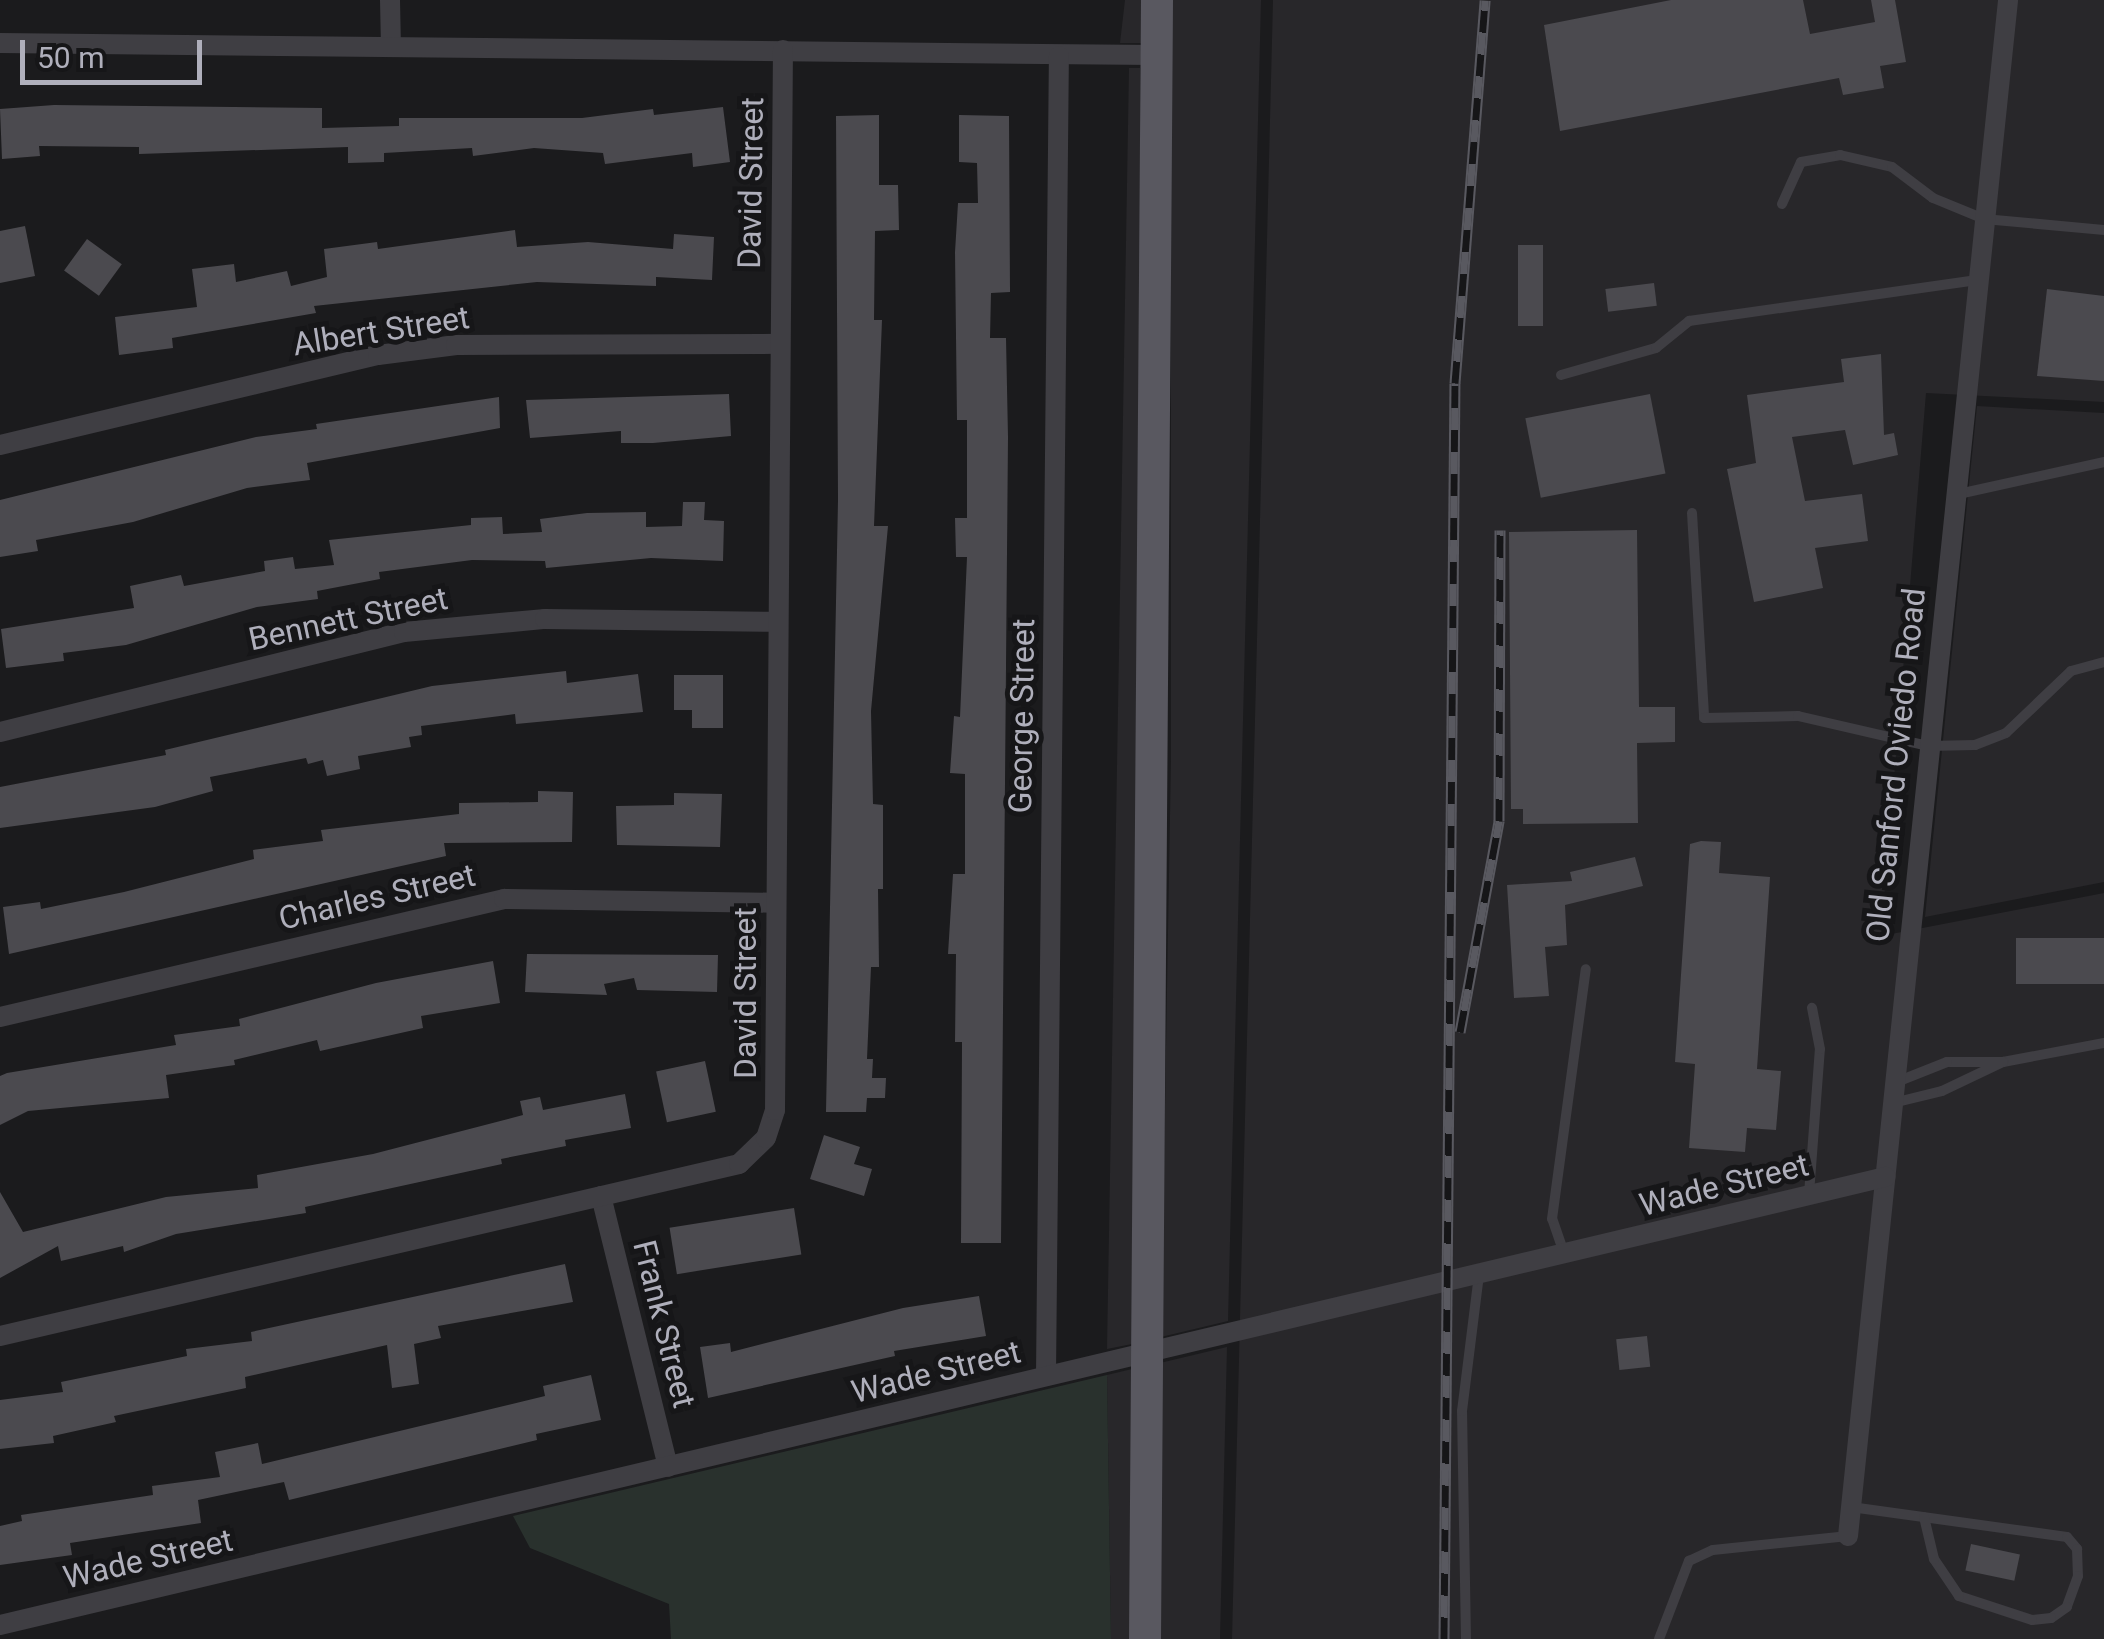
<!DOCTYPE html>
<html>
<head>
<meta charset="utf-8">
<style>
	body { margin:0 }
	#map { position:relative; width:2104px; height:1639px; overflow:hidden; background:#1b1b1d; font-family:Roboto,sans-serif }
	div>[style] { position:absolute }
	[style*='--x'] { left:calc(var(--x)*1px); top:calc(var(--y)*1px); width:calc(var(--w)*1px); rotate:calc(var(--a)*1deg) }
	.built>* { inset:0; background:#28272a }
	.green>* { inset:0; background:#29312d }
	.building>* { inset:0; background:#4b4a4f; transform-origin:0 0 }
	.lane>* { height:10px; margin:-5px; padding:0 5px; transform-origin:5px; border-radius:5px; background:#3f3e43 }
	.street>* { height:20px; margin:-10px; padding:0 10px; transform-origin:10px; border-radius:10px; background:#3f3e43 }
	.primary>* { height:32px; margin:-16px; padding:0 16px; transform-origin:16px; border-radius:16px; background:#595860 }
	.rail>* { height:11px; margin-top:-5.5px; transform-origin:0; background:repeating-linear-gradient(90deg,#161618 0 22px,#595960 0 44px); box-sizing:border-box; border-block:2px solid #595960 }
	span { translate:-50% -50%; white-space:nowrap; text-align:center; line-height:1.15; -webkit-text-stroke:10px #161618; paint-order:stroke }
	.street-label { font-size:32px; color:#afafbb }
	.scale { position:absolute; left:20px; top:40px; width:182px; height:45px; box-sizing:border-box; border:5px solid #afafbb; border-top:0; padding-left:12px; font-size:30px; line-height:35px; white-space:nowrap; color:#afafbb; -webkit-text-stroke:8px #161618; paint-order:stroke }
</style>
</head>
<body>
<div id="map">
	<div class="built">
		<i style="clip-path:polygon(1125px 0,1143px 0,1141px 43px,1120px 43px)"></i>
		<i style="clip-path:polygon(1171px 0,1261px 0,1228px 1321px,1161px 1337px,1171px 759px)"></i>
		<i style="clip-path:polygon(1273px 0,2104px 0,2104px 402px,1926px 393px,1881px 936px,2104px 893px,2104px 1639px,1232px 1639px)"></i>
		<i style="clip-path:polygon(1129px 68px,1140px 68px,1142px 772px,1132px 1344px,1107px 1349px)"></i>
		<i style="clip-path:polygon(1977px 406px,2104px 413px,2104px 882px,1925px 917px)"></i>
		<i style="clip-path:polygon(1227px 1347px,1220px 1639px,1159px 1639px,1160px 1363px)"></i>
		<i style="clip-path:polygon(1132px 1369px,1131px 1639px,1111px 1639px,1107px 1375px)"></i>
	</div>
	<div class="green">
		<i style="clip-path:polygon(1107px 1375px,1111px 1639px,671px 1639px,669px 1604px,530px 1548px,513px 1516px)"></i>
	</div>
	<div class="building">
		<i style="clip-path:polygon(1671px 0,1803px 0,1810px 34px,1875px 22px,1871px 0,1895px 0,1906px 62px,1880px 66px,1884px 88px,1843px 95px,1839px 78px,1560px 131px,1544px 25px)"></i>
		<i style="clip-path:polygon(54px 105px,322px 108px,322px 128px,399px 126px,399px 118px,582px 118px,653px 109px,654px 115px,723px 107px,730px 162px,693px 167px,692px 153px,605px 164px,603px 153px,534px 148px,473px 156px,472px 148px,384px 153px,384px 162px,348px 163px,348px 147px,139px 154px,139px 147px,39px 146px,40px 156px,2px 159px,0 109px)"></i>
		<i style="clip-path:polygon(879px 115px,879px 185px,898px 185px,899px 230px,875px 231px,874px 320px,882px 320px,874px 526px,888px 526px,871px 711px,873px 804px,883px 805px,883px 889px,878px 889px,879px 967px,871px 967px,867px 1059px,873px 1059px,872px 1078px,886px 1078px,885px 1098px,867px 1098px,866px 1112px,826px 1112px,838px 500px,836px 116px)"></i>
		<i style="clip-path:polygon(959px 115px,1009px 116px,1010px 292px,991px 293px,990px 338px,1006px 338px,1008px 437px,1001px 1243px,961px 1243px,962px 1042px,955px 1042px,956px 954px,948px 954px,953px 874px,965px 874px,965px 774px,950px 773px,954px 716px,960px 717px,967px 557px,956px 557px,955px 518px,967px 518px,967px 420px,957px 420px,955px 252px,958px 203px,978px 203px,977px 163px,959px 162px)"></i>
		<i style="clip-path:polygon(25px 226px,35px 276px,0 283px,0 231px)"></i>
		<i style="clip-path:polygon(515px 230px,517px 247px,588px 242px,673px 249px,674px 234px,714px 237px,712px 280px,656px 277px,656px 286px,537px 282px,314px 306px,316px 313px,172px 338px,173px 348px,119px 355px,115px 317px,197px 307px,192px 269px,234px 264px,236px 282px,287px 271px,291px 286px,327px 277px,324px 249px,377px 242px,378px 249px)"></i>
		<i style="left:87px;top:239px;width:43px;height:39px;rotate:36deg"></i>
		<i style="left:1518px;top:245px;width:25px;height:81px"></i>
		<i style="left:1654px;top:283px;width:23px;height:49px;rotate:83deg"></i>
		<i style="clip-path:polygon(2047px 289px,2104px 296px,2104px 381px,2037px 376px)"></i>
		<i style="clip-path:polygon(1881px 354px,1884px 435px,1894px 433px,1898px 455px,1853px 465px,1845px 430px,1792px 437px,1805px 501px,1862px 494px,1868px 541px,1815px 548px,1823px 588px,1754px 602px,1727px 469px,1756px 463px,1747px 395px,1844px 382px,1841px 359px)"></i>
		<i style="clip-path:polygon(729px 394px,731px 436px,653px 443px,621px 443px,621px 431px,530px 438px,526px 400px)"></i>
		<i style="left:1650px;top:394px;width:81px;height:127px;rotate:79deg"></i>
		<i style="clip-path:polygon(499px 397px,500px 428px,307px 463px,310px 480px,247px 488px,133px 522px,36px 540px,38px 551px,0 557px,0 500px,256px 437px,317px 429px,316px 424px)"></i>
		<i style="clip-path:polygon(683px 502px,705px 502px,704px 520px,724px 521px,723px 561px,651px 558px,546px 568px,545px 561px,472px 560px,379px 572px,380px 579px,317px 591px,318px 599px,257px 607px,126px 645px,63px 653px,64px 661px,6px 668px,1px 629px,134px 608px,130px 586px,181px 575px,184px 586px,265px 571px,264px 561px,293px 557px,295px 569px,334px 565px,329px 540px,471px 525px,471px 518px,502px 517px,503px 534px,542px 532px,540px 519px,587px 513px,646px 512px,646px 527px,682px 526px)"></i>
		<i style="clip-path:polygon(1637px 530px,1639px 707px,1675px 707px,1675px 742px,1637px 743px,1638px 823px,1523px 824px,1523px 809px,1511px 809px,1509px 532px)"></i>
		<i style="clip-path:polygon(566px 671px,567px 683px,638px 674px,643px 712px,516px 724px,515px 714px,421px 726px,422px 735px,409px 737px,411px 747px,358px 756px,360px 769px,327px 776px,323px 760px,308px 764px,306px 758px,210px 777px,213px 791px,155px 807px,0 828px,0 787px,166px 755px,165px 750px,432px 686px)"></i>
		<i style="clip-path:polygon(674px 675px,723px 675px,723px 728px,692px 728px,692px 710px,674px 710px)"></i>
		<i style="clip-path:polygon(538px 791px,573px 792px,572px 842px,444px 843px,446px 856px,9px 954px,3px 907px,40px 902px,41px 909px,124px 892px,254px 859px,253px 850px,323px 841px,321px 830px,459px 814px,459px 803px,538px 802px)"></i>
		<i style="clip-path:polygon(674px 793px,722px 794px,720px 847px,617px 845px,616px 806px,674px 805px)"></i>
		<i style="clip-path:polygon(1701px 841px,1721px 842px,1719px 873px,1770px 877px,1757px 1069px,1781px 1071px,1776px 1130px,1747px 1128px,1745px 1152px,1689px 1148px,1695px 1064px,1675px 1062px,1690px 844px)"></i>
		<i style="clip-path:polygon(1635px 857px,1643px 886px,1565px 905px,1567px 945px,1545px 947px,1549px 996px,1514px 998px,1507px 885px,1572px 881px,1570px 872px)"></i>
		<i style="left:2104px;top:938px;width:46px;height:88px;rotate:90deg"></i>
		<i style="clip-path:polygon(527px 954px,718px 955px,717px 992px,637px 990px,634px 978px,604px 984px,607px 995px,525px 992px)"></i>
		<i style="clip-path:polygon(493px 961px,500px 1003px,421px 1016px,423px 1028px,320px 1051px,317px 1040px,234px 1060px,235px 1065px,166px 1075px,169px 1098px,28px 1111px,0 1125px,0 1076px,7px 1073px,176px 1045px,174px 1035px,240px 1026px,239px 1019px,376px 983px)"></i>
		<i style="left:705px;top:1061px;width:52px;height:50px;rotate:78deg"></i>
		<i style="clip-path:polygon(625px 1094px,631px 1128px,565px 1140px,566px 1146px,501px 1159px,502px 1164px,305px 1207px,306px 1213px,176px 1234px,124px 1252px,123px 1246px,61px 1261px,58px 1246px,0 1278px,0 1192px,23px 1232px,166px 1197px,258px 1188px,257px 1175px,373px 1154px,523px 1115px,520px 1101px,540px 1097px,543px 1110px)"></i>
		<i style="clip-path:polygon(824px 1135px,860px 1147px,854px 1164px,872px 1169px,864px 1196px,810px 1179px)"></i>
		<i style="left:794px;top:1208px;width:47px;height:126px;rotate:81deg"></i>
		<i style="clip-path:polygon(565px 1264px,573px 1302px,438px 1326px,441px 1338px,414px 1344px,419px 1384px,392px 1388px,387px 1345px,245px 1377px,246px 1388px,114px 1416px,116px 1422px,53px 1436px,54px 1443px,0 1449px,0 1400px,63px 1392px,61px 1382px,187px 1356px,186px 1349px,252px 1341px,251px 1332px)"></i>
		<i style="clip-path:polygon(979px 1296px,986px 1336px,894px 1351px,895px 1356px,708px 1398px,700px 1347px,730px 1343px,731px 1352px,903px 1308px)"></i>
		<i style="left:1647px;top:1336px;width:31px;height:31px;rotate:84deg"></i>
		<i style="clip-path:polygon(591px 1375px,601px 1420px,536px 1434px,537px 1440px,289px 1500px,284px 1482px,198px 1500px,201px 1523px,70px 1543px,72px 1555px,0 1565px,0 1526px,22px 1521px,21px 1515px,153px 1495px,152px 1486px,220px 1477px,215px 1452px,258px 1443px,262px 1464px,545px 1396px,543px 1386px)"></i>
		<i style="left:1971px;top:1544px;width:50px;height:27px;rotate:12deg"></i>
	</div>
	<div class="lane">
		<i style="--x:1782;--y:204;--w:46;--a:-65.7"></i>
		<i style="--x:1801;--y:162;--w:40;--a:-10"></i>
		<i style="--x:1840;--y:155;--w:53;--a:13"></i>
		<i style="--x:1892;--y:167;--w:51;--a:37.1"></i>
		<i style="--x:1933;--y:198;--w:55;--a:22.4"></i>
		<i style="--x:1984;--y:219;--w:121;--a:5.2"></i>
		<i style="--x:1561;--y:375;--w:99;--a:-15.9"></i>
		<i style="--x:1656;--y:348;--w:43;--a:-39.3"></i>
		<i style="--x:1689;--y:321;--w:291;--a:-8.1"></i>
		<i style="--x:1954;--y:495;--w:154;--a:-12.4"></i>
		<i style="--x:1692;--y:513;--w:205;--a:86.6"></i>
		<i style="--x:1704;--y:718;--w:94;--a:-1.2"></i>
		<i style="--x:1798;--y:716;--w:133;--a:13"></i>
		<i style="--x:1928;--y:746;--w:47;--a:-1.2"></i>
		<i style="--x:1975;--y:745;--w:33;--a:-21"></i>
		<i style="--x:2006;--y:733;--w:90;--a:-43.6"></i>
		<i style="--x:2071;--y:671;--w:34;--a:-15"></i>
		<i style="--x:2003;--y:1062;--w:103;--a:-10.7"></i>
		<i style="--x:1893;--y:1103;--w:50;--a:-13.8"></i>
		<i style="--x:1942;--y:1091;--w:68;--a:-25.4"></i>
		<i style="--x:2003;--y:1062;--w:56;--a:180"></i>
		<i style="--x:1947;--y:1062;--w:57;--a:158.4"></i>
		<i style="--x:1809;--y:1194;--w:145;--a:-85.7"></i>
		<i style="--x:1820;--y:1049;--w:42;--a:-101"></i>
		<i style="--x:1564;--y:1253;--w:36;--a:-109"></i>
		<i style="--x:1552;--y:1219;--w:252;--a:-82.3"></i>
		<i style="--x:1851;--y:1507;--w:218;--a:7.9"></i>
		<i style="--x:2067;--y:1537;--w:16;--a:50"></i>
		<i style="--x:2077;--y:1549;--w:27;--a:88"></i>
		<i style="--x:2078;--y:1576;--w:33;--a:110"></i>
		<i style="--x:2067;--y:1607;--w:19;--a:145"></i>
		<i style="--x:2051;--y:1618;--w:19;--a:174"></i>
		<i style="--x:2032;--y:1620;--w:77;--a:-161.8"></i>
		<i style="--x:1959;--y:1596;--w:45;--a:-124"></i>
		<i style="--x:1934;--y:1559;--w:43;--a:-103.4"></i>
		<i style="--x:1466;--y:1639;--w:228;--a:-91"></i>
		<i style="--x:1462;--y:1411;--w:138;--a:-82.9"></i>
		<i style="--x:1659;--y:1639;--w:84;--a:-69"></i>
		<i style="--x:1689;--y:1561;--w:26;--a:-25"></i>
		<i style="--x:1713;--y:1550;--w:136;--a:-5.9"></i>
	</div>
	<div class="street">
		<i style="--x:390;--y:0;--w:47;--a:88.8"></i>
		<i style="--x:0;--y:43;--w:1154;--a:0.6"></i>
		<i style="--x:0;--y:445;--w:389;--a:-13.4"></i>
		<i style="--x:378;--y:355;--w:79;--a:-7.3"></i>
		<i style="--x:456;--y:345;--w:324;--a:-0.2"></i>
		<i style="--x:0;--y:732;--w:416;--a:-13.9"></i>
		<i style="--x:404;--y:632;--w:142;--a:-5.3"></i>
		<i style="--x:545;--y:619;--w:232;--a:0.7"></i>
		<i style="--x:0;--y:1017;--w:518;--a:-13.18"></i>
		<i style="--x:504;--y:899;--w:271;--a:0.8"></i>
		<i style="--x:601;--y:1196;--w:279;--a:76.1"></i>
		<i style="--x:0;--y:1336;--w:759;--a:-13.1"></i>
		<i style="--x:739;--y:1164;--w:37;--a:-44"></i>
		<i style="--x:766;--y:1138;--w:29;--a:-72"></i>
		<i style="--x:775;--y:1110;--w:1060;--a:-89.57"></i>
		<i style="--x:1046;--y:1376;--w:1320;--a:-89.44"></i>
		<i style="--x:1848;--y:1536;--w:1544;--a:-84.05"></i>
		<i style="--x:0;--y:1625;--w:1938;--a:-13.37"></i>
	</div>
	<div class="primary">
		<i style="--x:1145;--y:1639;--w:1639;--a:-89.58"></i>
	</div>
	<div class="rail">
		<i style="--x:1460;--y:1032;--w:215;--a:-79.5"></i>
		<i style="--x:1499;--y:821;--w:291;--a:-89.8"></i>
		<i style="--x:1444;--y:1639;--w:1256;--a:-89.5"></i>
		<i style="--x:1455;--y:383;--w:384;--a:-85.5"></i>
	</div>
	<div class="street-label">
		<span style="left:751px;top:183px;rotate:-89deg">David Street</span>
		<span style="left:381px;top:331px;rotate:-9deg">Albert Street</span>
		<span style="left:348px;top:619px;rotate:-12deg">Bennett Street</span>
		<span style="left:1022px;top:716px;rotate:-89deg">George Street</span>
		<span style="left:1896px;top:765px;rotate:-84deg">Old Sanford Oviedo Road</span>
		<span style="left:377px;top:897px;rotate:-13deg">Charles Street</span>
		<span style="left:745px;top:993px;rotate:-90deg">David Street</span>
		<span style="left:1724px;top:1185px;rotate:-14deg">Wade Street</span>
		<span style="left:664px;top:1324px;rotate:76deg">Frank Street</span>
		<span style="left:936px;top:1372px;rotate:-14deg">Wade Street</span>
		<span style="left:148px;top:1559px;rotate:-13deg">Wade Street</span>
	</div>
	<div class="scale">50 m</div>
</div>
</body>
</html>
